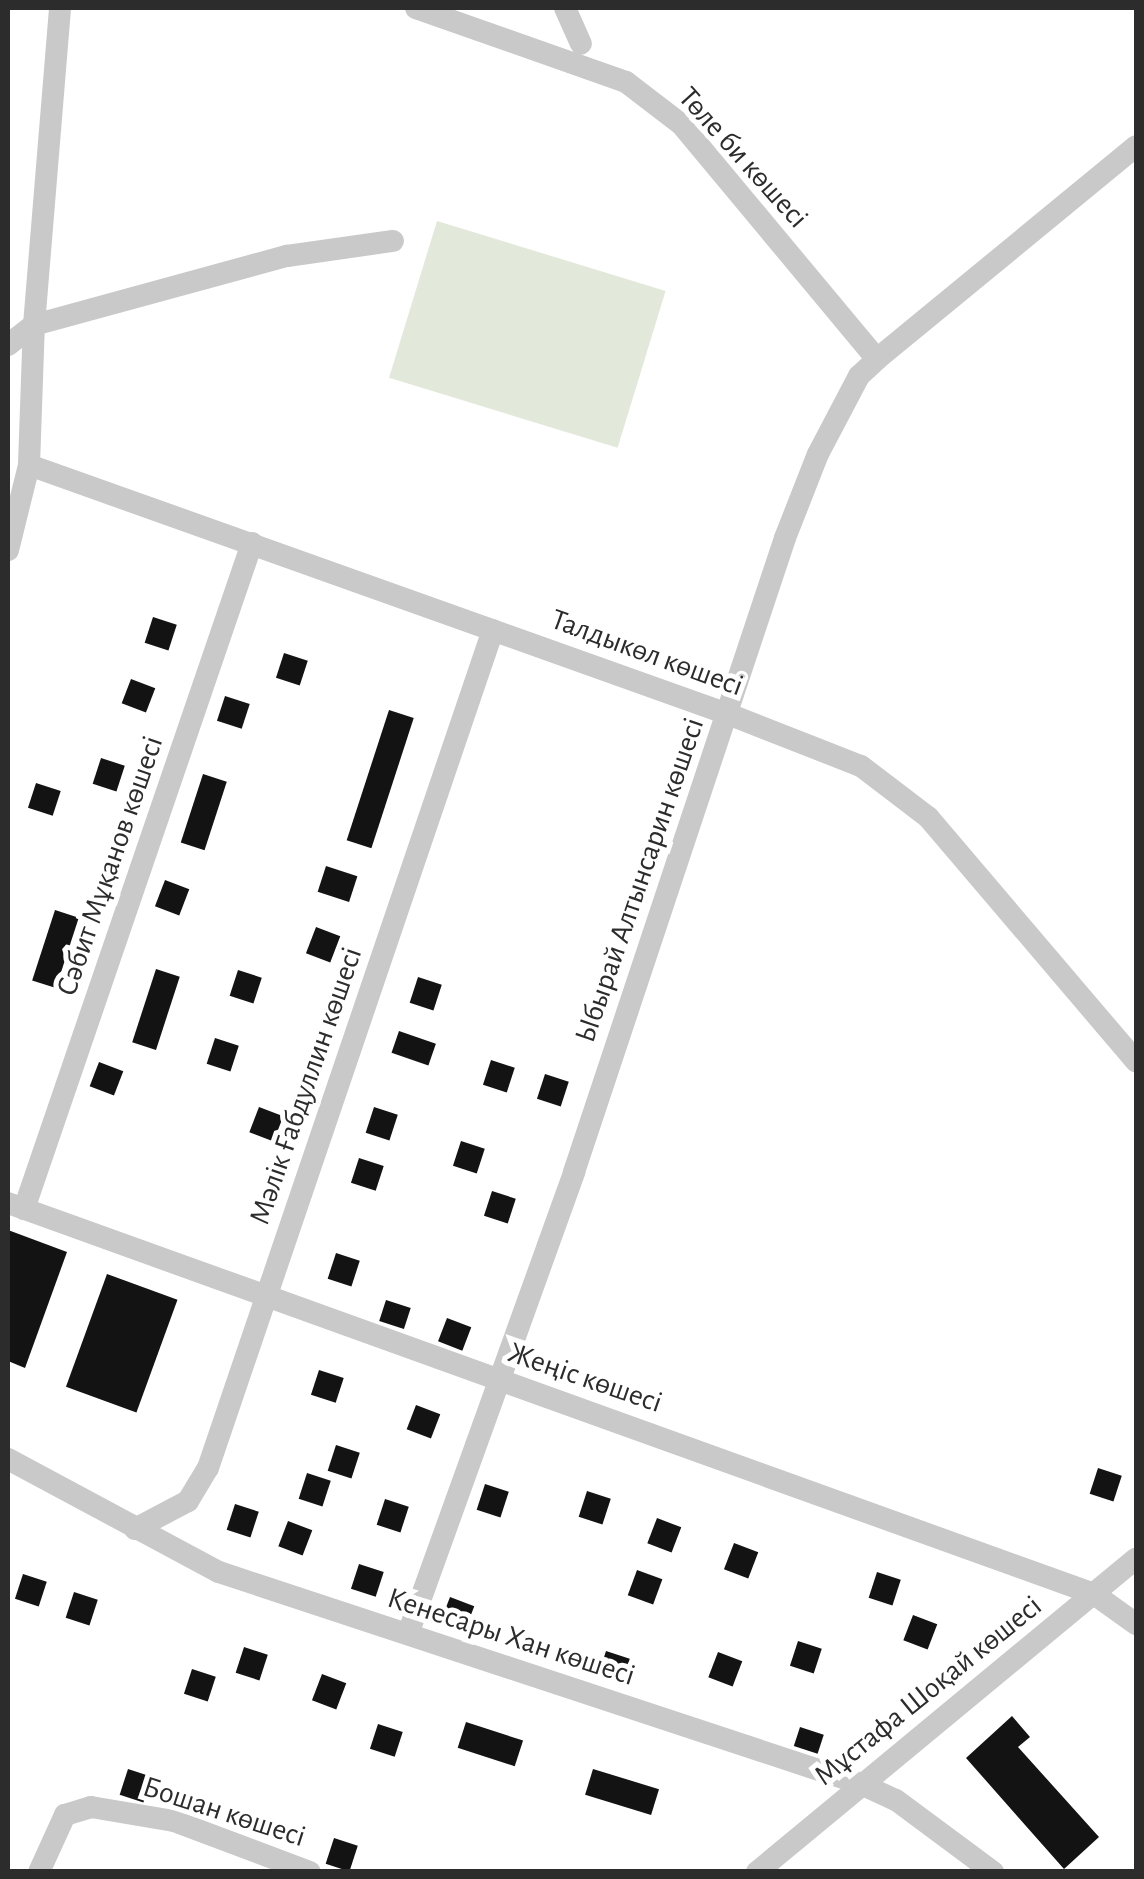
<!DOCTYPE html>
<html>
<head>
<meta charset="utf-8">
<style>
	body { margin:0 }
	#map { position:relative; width:1144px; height:1879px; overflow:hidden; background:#fff; font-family:"Alegreya Sans",sans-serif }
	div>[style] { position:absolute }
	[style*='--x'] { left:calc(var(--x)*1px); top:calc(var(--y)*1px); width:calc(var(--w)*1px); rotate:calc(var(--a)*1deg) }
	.green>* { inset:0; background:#e2e8da; transform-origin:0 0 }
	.building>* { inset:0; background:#131313; transform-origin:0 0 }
	.minor>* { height:22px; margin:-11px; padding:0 11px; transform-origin:11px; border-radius:11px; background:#c9c9c9 }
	span { translate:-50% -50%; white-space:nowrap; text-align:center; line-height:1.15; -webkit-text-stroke:10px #fff; paint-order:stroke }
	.street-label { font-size:30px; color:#2c2c2c }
	.frame { position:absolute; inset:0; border:10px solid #2c2c2c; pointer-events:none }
</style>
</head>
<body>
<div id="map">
	<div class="green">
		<i style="left:437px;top:221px;width:239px;height:164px;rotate:17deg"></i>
	</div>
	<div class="building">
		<i style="left:153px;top:617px;width:25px;height:27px;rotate:18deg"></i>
		<i style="left:284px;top:653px;width:25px;height:26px;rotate:18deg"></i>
		<i style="left:131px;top:679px;width:26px;height:26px;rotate:21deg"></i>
		<i style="left:225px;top:696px;width:26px;height:26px;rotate:18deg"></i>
		<i style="left:389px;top:710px;width:26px;height:137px;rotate:18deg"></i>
		<i style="left:101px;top:758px;width:25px;height:27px;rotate:18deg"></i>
		<i style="left:203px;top:774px;width:25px;height:72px;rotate:18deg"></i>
		<i style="left:36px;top:783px;width:26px;height:26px;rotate:18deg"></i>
		<i style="left:326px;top:866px;width:33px;height:27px;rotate:18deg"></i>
		<i style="left:165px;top:880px;width:26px;height:28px;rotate:21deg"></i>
		<i style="left:55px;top:910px;width:25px;height:74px;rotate:18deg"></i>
		<i style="left:316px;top:927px;width:26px;height:28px;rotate:21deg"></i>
		<i style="left:156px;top:969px;width:25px;height:77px;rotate:18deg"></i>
		<i style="left:238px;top:970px;width:25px;height:27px;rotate:18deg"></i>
		<i style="left:418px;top:977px;width:25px;height:27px;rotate:18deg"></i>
		<i style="left:399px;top:1031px;width:39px;height:23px;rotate:19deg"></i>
		<i style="left:215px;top:1038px;width:25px;height:27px;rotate:18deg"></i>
		<i style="left:491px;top:1060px;width:25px;height:26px;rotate:18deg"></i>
		<i style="left:99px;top:1062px;width:26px;height:26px;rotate:21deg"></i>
		<i style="left:545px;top:1074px;width:25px;height:26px;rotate:18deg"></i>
		<i style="left:259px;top:1107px;width:26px;height:27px;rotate:21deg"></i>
		<i style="left:374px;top:1107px;width:25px;height:27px;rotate:18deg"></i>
		<i style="left:461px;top:1141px;width:25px;height:26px;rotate:18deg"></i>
		<i style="left:359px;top:1158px;width:26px;height:26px;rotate:18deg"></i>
		<i style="left:492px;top:1191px;width:25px;height:26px;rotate:18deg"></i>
		<i style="clip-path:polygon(8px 1230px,67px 1252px,25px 1368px,8px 1361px)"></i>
		<i style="left:336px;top:1253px;width:25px;height:27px;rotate:18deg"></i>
		<i style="left:107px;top:1274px;width:75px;height:120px;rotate:20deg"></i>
		<i style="left:386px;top:1300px;width:26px;height:22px;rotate:18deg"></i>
		<i style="left:447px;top:1318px;width:26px;height:25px;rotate:21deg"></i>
		<i style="left:319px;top:1370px;width:26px;height:26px;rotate:18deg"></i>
		<i style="left:416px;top:1405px;width:26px;height:26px;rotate:21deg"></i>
		<i style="left:336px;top:1445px;width:25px;height:27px;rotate:18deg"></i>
		<i style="left:1098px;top:1468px;width:25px;height:27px;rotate:18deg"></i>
		<i style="left:307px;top:1473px;width:25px;height:27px;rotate:18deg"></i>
		<i style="left:485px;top:1484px;width:25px;height:27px;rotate:18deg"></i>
		<i style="left:587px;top:1491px;width:25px;height:27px;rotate:18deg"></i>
		<i style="left:385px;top:1499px;width:25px;height:27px;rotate:18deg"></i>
		<i style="left:235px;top:1504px;width:25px;height:27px;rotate:18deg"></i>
		<i style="left:657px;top:1518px;width:26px;height:27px;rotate:21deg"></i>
		<i style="left:288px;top:1521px;width:26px;height:27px;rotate:21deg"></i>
		<i style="left:734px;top:1543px;width:26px;height:28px;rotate:21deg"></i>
		<i style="left:359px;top:1564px;width:26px;height:26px;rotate:18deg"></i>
		<i style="left:637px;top:1570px;width:27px;height:27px;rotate:20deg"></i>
		<i style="left:877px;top:1572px;width:25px;height:27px;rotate:18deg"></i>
		<i style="left:23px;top:1574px;width:25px;height:26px;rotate:18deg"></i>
		<i style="left:74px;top:1592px;width:25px;height:27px;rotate:18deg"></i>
		<i style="left:450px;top:1597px;width:26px;height:27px;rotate:21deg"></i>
		<i style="left:913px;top:1615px;width:26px;height:27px;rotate:21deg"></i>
		<i style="left:798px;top:1641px;width:25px;height:26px;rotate:18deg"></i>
		<i style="left:244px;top:1647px;width:25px;height:27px;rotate:18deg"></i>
		<i style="left:606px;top:1651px;width:25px;height:27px;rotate:18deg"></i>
		<i style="left:718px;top:1652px;width:26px;height:27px;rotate:21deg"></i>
		<i style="left:192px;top:1669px;width:25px;height:26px;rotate:18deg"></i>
		<i style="left:322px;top:1674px;width:26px;height:28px;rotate:21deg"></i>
		<i style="clip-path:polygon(1012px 1716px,1030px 1737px,1018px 1747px,1099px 1837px,1064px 1869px,966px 1758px)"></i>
		<i style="left:466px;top:1722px;width:60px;height:27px;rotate:18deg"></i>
		<i style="left:378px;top:1724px;width:26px;height:26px;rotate:18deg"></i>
		<i style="left:800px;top:1727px;width:25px;height:20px;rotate:18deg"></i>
		<i style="left:128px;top:1769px;width:25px;height:27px;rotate:18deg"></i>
		<i style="left:593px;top:1769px;width:69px;height:27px;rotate:17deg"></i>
		<i style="left:334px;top:1838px;width:25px;height:27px;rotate:18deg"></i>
	</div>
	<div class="minor">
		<i style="--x:416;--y:8;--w:223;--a:19.4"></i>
		<i style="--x:626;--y:82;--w:69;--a:37.4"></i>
		<i style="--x:681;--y:124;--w:306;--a:50.2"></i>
		<i style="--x:565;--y:8;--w:39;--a:66"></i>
		<i style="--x:8;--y:345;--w:33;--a:-38"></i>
		<i style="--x:34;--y:325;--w:262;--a:-15.3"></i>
		<i style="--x:287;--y:256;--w:107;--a:-8.1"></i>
		<i style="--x:29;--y:465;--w:742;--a:19.61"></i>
		<i style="--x:728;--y:714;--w:143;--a:21.4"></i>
		<i style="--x:861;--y:766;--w:84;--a:37.3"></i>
		<i style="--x:928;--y:817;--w:321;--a:49.6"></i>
		<i style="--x:8;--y:550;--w:88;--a:-76.1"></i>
		<i style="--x:29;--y:465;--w:140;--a:-88"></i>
		<i style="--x:34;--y:325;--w:318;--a:-85.3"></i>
		<i style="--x:8;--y:1203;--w:1154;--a:19.8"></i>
		<i style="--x:1094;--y:1594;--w:52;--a:35.5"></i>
		<i style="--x:24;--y:1209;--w:704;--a:-71.1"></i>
		<i style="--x:8;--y:1459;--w:239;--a:28.2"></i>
		<i style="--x:219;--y:1572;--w:676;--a:18.27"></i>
		<i style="--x:861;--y:1784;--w:38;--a:25"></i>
		<i style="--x:896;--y:1800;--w:121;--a:36.6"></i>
		<i style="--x:135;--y:1529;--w:60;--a:-27.8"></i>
		<i style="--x:188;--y:1501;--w:39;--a:-59"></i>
		<i style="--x:208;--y:1468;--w:885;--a:-71.22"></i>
		<i style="--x:408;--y:1634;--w:491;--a:-70.2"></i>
		<i style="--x:574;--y:1172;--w:668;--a:-71.59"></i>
		<i style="--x:785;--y:538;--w:90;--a:-68.6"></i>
		<i style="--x:818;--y:454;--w:88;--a:-62.3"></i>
		<i style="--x:859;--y:376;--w:25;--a:-43"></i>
		<i style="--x:877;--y:359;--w:335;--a:-39.4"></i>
		<i style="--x:39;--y:1872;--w:63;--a:-65.5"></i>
		<i style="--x:65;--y:1815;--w:27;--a:-17"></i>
		<i style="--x:91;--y:1807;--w:84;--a:9.6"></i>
		<i style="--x:174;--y:1821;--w:145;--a:20.6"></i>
		<i style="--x:757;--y:1872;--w:492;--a:-39.6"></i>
	</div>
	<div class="street-label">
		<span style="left:743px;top:158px;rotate:48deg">Төле би көшесі</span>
		<span style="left:647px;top:653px;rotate:20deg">Талдыкөл көшесі</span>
		<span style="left:110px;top:866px;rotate:-71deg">Сәбит Мұқанов көшесі</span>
		<span style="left:640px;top:880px;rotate:-71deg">Ыбырай Алтынсарин көшесі</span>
		<span style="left:306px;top:1086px;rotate:-71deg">Мәлік Ғабдуллин көшесі</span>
		<span style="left:585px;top:1378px;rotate:19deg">Жеңіс көшесі</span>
		<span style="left:511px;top:1637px;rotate:18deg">Кенесары Хан көшесі</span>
		<span style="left:928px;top:1691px;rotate:-39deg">Мұстафа Шоқай көшесі</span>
		<span style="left:224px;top:1812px;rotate:18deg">Бошан көшесі</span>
	</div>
	<div class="frame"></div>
</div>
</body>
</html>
